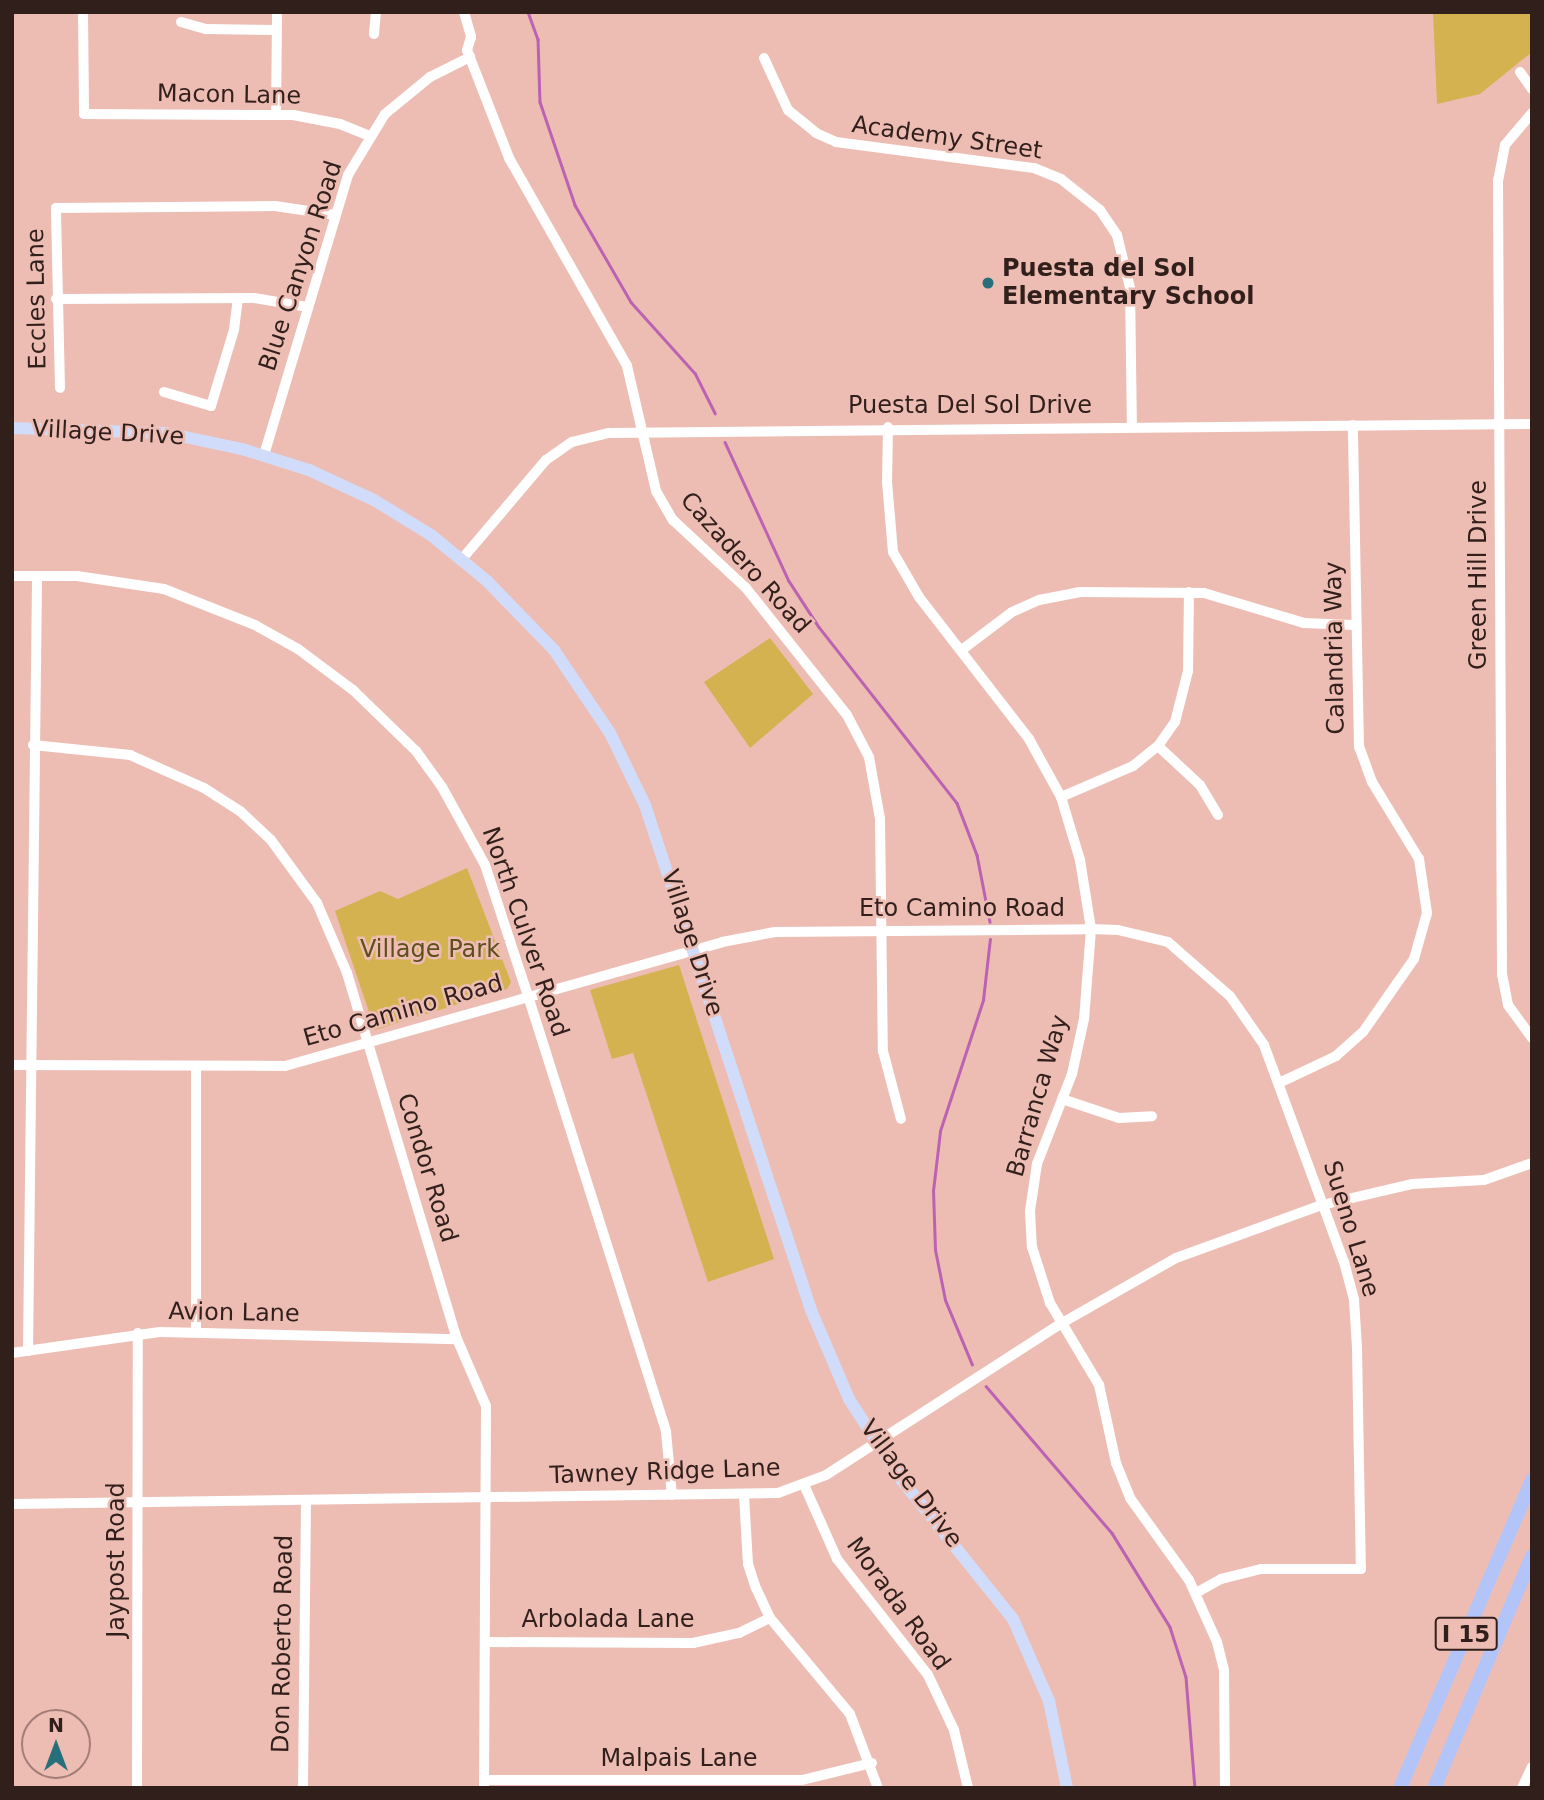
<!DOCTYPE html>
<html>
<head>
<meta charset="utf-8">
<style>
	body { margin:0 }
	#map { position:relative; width:1544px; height:1800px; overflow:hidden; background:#edbdb4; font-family:"DejaVu Sans",sans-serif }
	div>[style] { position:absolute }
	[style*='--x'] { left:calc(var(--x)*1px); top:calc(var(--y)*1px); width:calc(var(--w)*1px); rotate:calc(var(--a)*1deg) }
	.green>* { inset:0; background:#d3b24f }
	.stream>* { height:2.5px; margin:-1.25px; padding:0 1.25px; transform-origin:1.25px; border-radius:1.25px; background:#bb63b2 }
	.minor>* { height:10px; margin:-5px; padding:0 5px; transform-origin:5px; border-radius:5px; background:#fff }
	.major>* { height:12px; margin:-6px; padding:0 6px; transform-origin:6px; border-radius:6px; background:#d1dcfb }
	.highway>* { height:14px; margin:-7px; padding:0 7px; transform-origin:7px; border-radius:7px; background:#b3c4f9 }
	.dots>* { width:19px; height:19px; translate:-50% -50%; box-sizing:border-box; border:4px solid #edbdb4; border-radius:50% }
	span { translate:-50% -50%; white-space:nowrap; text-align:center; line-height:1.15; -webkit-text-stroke:5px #edbdb4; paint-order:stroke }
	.shield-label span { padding:2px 5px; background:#edbdb4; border:2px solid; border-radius:5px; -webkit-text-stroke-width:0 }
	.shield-label { font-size:23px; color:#311f1c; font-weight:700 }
	.street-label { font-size:24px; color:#311f1c }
	.poi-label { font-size:24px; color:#311f1c; font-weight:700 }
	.left { translate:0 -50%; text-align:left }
	.park-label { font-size:24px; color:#5f4f1c }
	.frame { position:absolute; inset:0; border:14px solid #311f1c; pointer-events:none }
	.north { position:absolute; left:21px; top:1709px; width:70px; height:70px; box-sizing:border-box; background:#edbdb4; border:2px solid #a27e77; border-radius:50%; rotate:0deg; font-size:19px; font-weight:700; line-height:28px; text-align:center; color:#311f1c }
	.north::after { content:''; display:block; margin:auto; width:24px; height:32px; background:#276f7b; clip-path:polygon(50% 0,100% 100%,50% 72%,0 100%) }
</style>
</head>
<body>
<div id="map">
	<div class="green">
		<i style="clip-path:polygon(1433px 12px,1532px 12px,1532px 52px,1480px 94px,1437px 104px)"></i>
		<i style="clip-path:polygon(770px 638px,813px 694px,750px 748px,704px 682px)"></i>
		<i style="clip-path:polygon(467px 868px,511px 982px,507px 989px,375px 1030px,335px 911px,380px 891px,398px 899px)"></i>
		<i style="clip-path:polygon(679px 965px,774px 1259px,708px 1282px,633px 1053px,612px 1059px,590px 990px)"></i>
	</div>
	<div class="stream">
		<i style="--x:528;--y:12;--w:29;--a:70"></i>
		<i style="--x:538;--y:39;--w:63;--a:88.2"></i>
		<i style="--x:540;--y:102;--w:109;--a:71.2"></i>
		<i style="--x:575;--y:205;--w:112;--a:60"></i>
		<i style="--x:631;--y:302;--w:96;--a:48"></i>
		<i style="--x:695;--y:373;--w:45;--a:63.4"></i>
		<i style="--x:725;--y:442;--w:153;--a:65.3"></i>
		<i style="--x:789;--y:581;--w:55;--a:56.9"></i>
		<i style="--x:819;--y:627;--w:224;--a:51.9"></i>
		<i style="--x:957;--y:803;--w:56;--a:69"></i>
		<i style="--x:977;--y:855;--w:68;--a:79"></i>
		<i style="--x:972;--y:1365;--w:70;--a:-112.6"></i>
		<i style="--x:945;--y:1300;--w:51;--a:-101.3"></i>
		<i style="--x:935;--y:1250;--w:59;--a:-91.9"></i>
		<i style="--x:933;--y:1191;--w:60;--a:-83.3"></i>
		<i style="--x:940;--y:1131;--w:138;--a:-71.8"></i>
		<i style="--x:983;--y:1000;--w:61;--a:-83.5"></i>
		<i style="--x:986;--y:1386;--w:194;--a:49.4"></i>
		<i style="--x:1112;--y:1533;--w:110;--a:58.3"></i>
		<i style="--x:1170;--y:1627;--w:52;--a:72.3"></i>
		<i style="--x:1186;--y:1677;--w:111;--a:85.4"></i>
	</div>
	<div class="minor">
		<i style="--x:83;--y:12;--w:102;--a:89.4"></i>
		<i style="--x:84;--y:114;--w:209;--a:0.3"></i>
		<i style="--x:293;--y:115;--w:48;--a:10.8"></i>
		<i style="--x:340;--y:124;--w:31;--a:22"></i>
		<i style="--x:464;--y:12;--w:26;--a:74"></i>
		<i style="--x:471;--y:37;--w:14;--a:107"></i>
		<i style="--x:467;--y:50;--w:116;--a:68.7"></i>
		<i style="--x:509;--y:158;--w:239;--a:60.4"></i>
		<i style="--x:627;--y:366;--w:128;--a:76.9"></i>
		<i style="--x:656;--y:491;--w:34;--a:60"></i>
		<i style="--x:673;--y:520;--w:100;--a:43"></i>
		<i style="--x:746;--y:588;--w:162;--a:51.5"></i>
		<i style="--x:847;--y:715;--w:47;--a:62.4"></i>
		<i style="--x:869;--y:757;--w:63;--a:79.9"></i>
		<i style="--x:880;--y:819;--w:232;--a:89.3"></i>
		<i style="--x:883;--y:1051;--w:70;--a:75.2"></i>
		<i style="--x:181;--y:22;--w:26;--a:16"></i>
		<i style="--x:206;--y:29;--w:70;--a:0.8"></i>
		<i style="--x:374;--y:34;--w:22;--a:-85"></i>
		<i style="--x:764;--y:58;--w:57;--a:65.2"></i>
		<i style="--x:788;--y:110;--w:36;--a:39"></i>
		<i style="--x:816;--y:133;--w:22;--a:24"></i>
		<i style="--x:836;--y:142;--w:200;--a:7.5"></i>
		<i style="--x:1034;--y:168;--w:29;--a:22"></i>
		<i style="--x:1061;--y:179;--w:50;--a:38.5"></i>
		<i style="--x:1100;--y:210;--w:30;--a:56"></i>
		<i style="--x:1117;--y:235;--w:55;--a:76.2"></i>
		<i style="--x:1130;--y:288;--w:138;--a:89.2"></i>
		<i style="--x:1520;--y:72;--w:21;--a:55"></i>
		<i style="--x:1532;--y:113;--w:42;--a:130.2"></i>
		<i style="--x:1505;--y:145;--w:36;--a:101"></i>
		<i style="--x:1498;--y:180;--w:794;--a:89.71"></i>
		<i style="--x:1502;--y:974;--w:32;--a:79"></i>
		<i style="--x:1508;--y:1005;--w:41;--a:54"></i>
		<i style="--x:276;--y:115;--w:103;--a:-89.4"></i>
		<i style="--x:56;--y:299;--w:198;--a:-0.3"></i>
		<i style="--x:254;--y:298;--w:55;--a:9.5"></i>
		<i style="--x:60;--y:388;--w:180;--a:-91.3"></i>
		<i style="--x:56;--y:208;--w:219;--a:-0.5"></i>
		<i style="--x:275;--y:206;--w:61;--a:8.5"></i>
		<i style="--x:164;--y:392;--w:49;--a:16.6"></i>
		<i style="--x:211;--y:406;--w:79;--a:-73.2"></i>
		<i style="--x:234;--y:330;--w:32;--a:-83"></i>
		<i style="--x:888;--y:427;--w:55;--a:91"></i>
		<i style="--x:887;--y:482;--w:70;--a:85.1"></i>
		<i style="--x:893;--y:552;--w:52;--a:60"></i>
		<i style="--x:919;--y:597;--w:180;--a:52.2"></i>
		<i style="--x:1029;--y:739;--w:66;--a:61.1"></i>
		<i style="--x:1061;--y:797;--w:66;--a:73.2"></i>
		<i style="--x:1080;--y:860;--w:70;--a:80.9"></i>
		<i style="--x:1091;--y:929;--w:90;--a:94.4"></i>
		<i style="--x:1084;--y:1019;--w:56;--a:102.3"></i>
		<i style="--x:1072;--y:1074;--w:97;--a:111.3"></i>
		<i style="--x:1037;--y:1164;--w:48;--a:98.5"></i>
		<i style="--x:1030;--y:1211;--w:36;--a:87"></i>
		<i style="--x:1032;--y:1247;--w:59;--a:72.2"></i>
		<i style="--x:1050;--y:1303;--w:96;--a:59.1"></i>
		<i style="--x:1099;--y:1385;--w:80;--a:77.7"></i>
		<i style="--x:1116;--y:1463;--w:38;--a:68"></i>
		<i style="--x:1130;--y:1498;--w:101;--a:54.3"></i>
		<i style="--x:1189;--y:1580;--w:68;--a:65.7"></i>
		<i style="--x:1217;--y:1642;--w:29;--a:76"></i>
		<i style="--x:1224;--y:1670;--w:118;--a:89.5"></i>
		<i style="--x:264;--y:455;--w:292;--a:-73.3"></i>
		<i style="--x:348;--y:175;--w:71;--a:-58.8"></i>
		<i style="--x:385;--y:114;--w:58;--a:-39.4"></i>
		<i style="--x:430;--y:77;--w:45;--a:-26.6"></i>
		<i style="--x:462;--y:559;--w:130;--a:-49.7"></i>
		<i style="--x:546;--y:460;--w:32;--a:-35"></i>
		<i style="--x:572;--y:442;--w:38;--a:-14"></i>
		<i style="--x:609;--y:433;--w:923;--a:-0.56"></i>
		<i style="--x:12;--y:576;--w:65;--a:0"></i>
		<i style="--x:77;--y:576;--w:88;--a:8.5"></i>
		<i style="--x:164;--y:589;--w:98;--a:21.6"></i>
		<i style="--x:255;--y:625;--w:49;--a:29.2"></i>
		<i style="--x:298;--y:649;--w:69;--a:36.7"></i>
		<i style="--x:353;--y:690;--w:88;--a:44.1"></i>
		<i style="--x:416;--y:751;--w:44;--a:54.2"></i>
		<i style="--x:442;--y:787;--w:89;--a:61.1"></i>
		<i style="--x:485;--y:865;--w:138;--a:71.8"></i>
		<i style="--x:528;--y:996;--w:457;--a:72.4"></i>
		<i style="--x:666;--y:1432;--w:63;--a:84.6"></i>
		<i style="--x:963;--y:649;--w:61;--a:-37.1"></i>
		<i style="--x:1012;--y:612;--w:30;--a:-24"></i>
		<i style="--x:1039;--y:600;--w:42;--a:-11"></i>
		<i style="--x:1080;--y:592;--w:124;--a:0.5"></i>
		<i style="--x:1204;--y:593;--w:104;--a:16.7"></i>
		<i style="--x:1304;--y:623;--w:50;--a:2.3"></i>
		<i style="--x:33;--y:745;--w:98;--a:5.9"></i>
		<i style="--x:130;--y:755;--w:81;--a:24"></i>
		<i style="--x:204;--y:788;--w:43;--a:32.6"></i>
		<i style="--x:240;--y:811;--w:42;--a:43.1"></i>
		<i style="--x:271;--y:840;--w:78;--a:53.9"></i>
		<i style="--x:317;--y:903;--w:76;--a:66.8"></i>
		<i style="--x:347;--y:973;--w:382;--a:73.3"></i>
		<i style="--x:457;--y:1339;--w:73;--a:66.6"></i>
		<i style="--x:486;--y:1406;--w:382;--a:90.3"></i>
		<i style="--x:1158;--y:746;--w:57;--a:42.9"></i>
		<i style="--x:1200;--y:785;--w:35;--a:59"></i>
		<i style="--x:1061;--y:797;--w:78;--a:-23.3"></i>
		<i style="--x:1133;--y:766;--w:32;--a:-39"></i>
		<i style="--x:1158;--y:746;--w:29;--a:-55"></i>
		<i style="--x:1175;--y:722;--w:53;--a:-75.7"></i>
		<i style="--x:1188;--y:671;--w:79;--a:-89.3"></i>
		<i style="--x:12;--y:1065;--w:273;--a:0.2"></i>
		<i style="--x:285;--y:1066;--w:454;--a:-15.8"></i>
		<i style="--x:722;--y:942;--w:54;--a:-10.7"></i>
		<i style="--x:775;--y:932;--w:316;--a:-0.5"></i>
		<i style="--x:1091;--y:929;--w:27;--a:2"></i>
		<i style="--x:1118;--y:930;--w:51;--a:13.5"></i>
		<i style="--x:1168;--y:942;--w:82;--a:41.1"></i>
		<i style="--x:1230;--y:996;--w:60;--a:55.2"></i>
		<i style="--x:1264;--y:1045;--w:231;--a:69.8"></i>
		<i style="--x:1344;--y:1262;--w:39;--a:75"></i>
		<i style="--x:1354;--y:1300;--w:48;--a:86.4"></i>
		<i style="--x:1357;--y:1348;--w:221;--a:89"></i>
		<i style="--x:1361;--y:1569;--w:100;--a:180"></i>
		<i style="--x:1261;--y:1569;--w:41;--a:166"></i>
		<i style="--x:1221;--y:1579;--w:29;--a:151"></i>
		<i style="--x:1281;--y:1082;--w:61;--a:-25.3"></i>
		<i style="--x:1336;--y:1056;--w:36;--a:-42"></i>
		<i style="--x:1363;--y:1032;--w:89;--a:-55.1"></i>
		<i style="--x:1414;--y:959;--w:48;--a:-74.2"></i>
		<i style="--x:1427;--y:913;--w:55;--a:-98.4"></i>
		<i style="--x:1419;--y:859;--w:90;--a:-121.4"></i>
		<i style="--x:1372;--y:782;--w:37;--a:-110"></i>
		<i style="--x:1359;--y:747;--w:322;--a:-91.1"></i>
		<i style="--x:1062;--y:1099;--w:60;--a:18.4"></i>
		<i style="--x:1119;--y:1118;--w:33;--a:-3"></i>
		<i style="--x:196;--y:1332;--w:264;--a:-90"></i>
		<i style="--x:28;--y:1351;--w:775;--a:-89.33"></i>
		<i style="--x:12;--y:1353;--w:149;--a:-8.1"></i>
		<i style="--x:160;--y:1332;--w:297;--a:1.4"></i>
		<i style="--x:805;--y:1487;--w:79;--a:66"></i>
		<i style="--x:837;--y:1559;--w:147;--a:51.9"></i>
		<i style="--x:928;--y:1675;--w:61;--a:64.7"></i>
		<i style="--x:954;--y:1730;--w:60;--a:76.4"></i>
		<i style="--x:744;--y:1495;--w:69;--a:86.7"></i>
		<i style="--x:748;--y:1564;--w:25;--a:72"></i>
		<i style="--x:756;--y:1588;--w:33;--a:65"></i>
		<i style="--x:770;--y:1618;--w:125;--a:50.2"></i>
		<i style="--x:850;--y:1714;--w:79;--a:69.3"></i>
		<i style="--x:12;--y:1504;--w:766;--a:-0.82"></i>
		<i style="--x:778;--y:1493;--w:51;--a:-20.6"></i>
		<i style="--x:826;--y:1475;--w:281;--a:-32.8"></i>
		<i style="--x:1062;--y:1323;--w:131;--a:-29.7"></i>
		<i style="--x:1176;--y:1258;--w:155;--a:-20"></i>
		<i style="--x:1322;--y:1205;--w:92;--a:-13.1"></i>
		<i style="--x:1412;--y:1184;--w:72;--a:-3.2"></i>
		<i style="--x:1484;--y:1180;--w:51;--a:-19.5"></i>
		<i style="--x:485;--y:1642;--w:208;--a:0.3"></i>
		<i style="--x:693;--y:1643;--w:47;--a:-12.3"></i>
		<i style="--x:739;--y:1633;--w:34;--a:-26"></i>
		<i style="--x:484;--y:1780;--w:318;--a:0"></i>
		<i style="--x:802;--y:1780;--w:72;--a:-13.7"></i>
		<i style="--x:137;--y:1788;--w:455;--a:-89.9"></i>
		<i style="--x:303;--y:1788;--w:288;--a:-89.4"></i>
		<i style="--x:1522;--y:1788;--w:23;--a:-65"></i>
	</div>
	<div class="major">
		<i style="--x:12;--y:428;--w:154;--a:1.9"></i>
		<i style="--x:166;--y:433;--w:78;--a:11.9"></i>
		<i style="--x:242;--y:449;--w:70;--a:17.4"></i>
		<i style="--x:309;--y:470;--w:72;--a:24.8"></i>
		<i style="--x:374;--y:500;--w:67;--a:31.6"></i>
		<i style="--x:431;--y:535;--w:72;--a:39.4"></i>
		<i style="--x:487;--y:581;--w:96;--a:45.8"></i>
		<i style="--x:554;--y:650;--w:100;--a:56"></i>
		<i style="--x:610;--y:733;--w:80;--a:64.1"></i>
		<i style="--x:645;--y:805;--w:532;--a:71.8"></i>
		<i style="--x:811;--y:1310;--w:97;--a:66.9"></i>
		<i style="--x:849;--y:1399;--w:94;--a:57.2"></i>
		<i style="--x:900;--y:1478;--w:181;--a:51.3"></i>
		<i style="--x:1013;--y:1619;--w:90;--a:66.3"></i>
		<i style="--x:1049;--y:1701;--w:89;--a:78.3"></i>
	</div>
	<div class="highway">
		<i style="--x:1400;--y:1788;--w:335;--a:-66.8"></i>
		<i style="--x:1434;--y:1788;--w:252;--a:-67.1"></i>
	</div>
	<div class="dots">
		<i style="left:988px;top:283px;background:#276f7b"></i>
	</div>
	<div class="shield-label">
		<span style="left:1466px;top:1634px">I 15</span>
	</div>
	<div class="street-label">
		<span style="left:229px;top:95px;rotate:1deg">Macon Lane</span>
		<span style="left:947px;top:138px;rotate:8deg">Academy Street</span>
		<span style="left:301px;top:266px;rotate:-72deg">Blue Canyon Road</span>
		<span style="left:37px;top:299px;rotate:-91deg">Eccles Lane</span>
		<span style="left:970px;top:406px">Puesta Del Sol Drive</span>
		<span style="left:108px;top:433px;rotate:3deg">Village Drive</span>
		<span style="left:745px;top:563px;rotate:48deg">Cazadero Road</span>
		<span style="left:1479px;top:575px;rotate:-90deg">Green Hill Drive</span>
		<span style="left:1335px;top:648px;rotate:-91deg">Calandria Way</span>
		<span style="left:962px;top:909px">Eto Camino Road</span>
		<span style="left:525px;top:932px;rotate:71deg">North Culver Road</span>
		<span style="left:692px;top:943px;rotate:72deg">Village Drive</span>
		<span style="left:403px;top:1011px;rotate:-16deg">Eto Camino Road</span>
		<span style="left:1038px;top:1096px;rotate:-74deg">Barranca Way</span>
		<span style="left:427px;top:1168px;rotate:73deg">Condor Road</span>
		<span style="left:1351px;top:1229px;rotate:73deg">Sueno Lane</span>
		<span style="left:234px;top:1313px;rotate:1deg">Avion Lane</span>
		<span style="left:665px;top:1472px;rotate:-2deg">Tawney Ridge Lane</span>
		<span style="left:911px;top:1484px;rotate:53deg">Village Drive</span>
		<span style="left:117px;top:1560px;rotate:-90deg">Jaypost Road</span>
		<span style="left:898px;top:1604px;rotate:54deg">Morada Road</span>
		<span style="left:608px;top:1620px">Arbolada Lane</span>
		<span style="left:283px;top:1644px;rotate:-89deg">Don Roberto Road</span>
		<span style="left:679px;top:1759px">Malpais Lane</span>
	</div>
	<div class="poi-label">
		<span class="left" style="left:1002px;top:283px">Puesta del Sol<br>Elementary School</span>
	</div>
	<div class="park-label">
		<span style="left:430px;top:950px">Village Park</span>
	</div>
	<div class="frame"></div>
	<div class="north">N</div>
</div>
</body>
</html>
